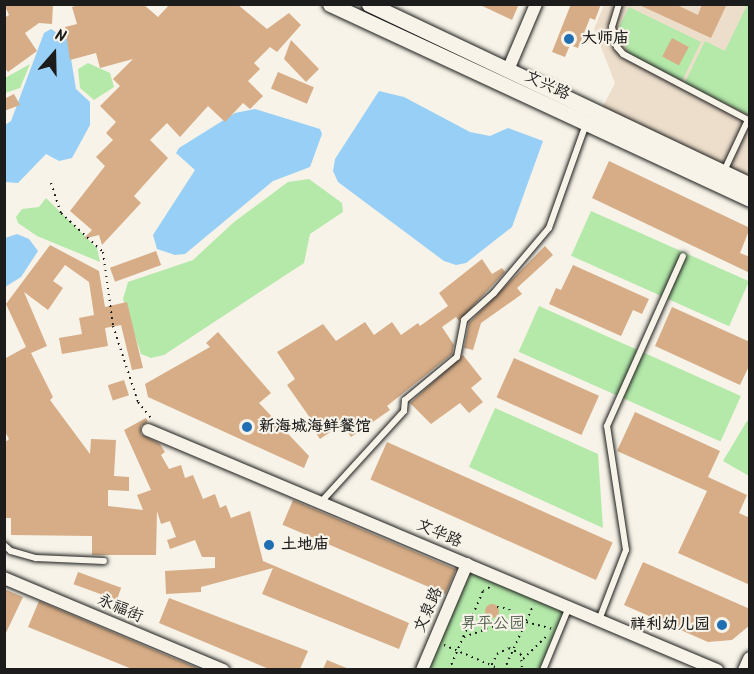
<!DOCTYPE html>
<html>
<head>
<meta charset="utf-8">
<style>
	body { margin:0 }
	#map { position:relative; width:754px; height:674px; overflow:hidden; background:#f7f3e8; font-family:Kalam,"LXGW WenKai TC",sans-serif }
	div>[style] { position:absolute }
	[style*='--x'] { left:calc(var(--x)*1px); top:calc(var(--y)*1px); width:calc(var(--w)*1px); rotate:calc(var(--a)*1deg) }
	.built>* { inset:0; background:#eddecb }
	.green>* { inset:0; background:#b4e9aa; transform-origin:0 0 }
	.water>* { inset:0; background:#97cff6 }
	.building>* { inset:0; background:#d6ad87; transform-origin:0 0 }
	.round { border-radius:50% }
	.path>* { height:2px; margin-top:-1px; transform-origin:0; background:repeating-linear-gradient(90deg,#1c1c1c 0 1.5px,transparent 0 6px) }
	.roads { filter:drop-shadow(0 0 2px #1c1c1c) drop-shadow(0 0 2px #1c1c1c) }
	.service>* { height:6px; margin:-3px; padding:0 3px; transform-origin:3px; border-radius:3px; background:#f7f3e8 }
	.minor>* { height:12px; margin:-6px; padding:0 6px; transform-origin:6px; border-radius:6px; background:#f7f3e8 }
	.tertiary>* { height:15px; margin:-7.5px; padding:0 7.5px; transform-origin:7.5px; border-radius:7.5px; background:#f7f3e8 }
	.dots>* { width:16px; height:16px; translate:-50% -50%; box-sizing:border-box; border:3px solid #f7f3e8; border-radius:50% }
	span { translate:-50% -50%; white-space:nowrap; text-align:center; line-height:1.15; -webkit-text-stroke:4.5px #f7f3e8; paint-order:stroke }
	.poi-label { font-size:16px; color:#1c1c1c; font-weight:700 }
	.left { translate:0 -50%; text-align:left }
	.right { translate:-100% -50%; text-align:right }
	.street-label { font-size:16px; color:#1c1c1c }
	.park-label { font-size:16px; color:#4a5a47 }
	.frame { position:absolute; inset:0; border:6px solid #1c1c1c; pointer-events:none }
	.north { position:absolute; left:24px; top:24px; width:60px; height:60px; -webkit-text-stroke:4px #f7f3e8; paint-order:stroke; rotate:20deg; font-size:16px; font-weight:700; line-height:24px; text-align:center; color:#1c1c1c }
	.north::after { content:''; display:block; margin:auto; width:21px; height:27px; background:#1c1c1c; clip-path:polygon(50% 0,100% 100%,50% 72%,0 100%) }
</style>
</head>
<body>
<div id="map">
	<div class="built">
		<i style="clip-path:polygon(604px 5px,749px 5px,749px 185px,599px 114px,615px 83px,594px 29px)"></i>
	</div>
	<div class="green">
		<i style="clip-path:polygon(747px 5px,749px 5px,749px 115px,684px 84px,705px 41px,725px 51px)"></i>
		<i style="clip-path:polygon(629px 7px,701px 42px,682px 81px,628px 54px,619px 27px)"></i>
		<i style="clip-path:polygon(88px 63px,110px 73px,114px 87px,94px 100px,80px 88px,78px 69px)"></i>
		<i style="clip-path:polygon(30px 64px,20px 88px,5px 93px,5px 78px)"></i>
		<i style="clip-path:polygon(309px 179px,342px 203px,343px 212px,310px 234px,304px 263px,164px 355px,151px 358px,141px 354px,123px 299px,128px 282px,193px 260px,234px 222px,288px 182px)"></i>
		<i style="clip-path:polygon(46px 198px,97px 248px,100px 262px,37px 236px,18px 223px,16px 217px,22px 209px,39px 207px)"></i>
		<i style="left:591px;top:211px;width:173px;height:49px;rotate:24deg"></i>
		<i style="left:539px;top:306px;width:221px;height:50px;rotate:24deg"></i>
		<i style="clip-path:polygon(495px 408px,598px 454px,603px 528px,469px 467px)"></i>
		<i style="clip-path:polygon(747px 421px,750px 422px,749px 476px,723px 461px)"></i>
		<i style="clip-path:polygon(467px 564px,569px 607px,543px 669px,422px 670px)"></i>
	</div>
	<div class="water">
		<i style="clip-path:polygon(51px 29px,68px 40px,76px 89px,90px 102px,90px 125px,72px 158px,59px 161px,46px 154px,18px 183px,5px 182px,5px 125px,11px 121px,44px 33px)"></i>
		<i style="clip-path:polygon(379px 91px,404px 97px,470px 132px,490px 136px,508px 128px,543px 141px,512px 227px,466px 263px,456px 265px,444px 261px,338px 182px,333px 171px,335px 159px)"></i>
		<i style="clip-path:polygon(255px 109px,320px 129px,322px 134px,310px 167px,273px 181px,185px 254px,175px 255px,157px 249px,153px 235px,195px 170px,176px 153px,179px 148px,235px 113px)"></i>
		<i style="clip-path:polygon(17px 234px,29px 239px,38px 251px,21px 277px,5px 287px,5px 238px)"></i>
	</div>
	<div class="building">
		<i style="clip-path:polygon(4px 4px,53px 4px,52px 24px,39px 23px,25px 33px,37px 51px,8px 72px,4px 67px,4px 18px,9px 15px)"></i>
		<i style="clip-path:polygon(80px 4px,143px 4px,158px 17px,170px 4px,237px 4px,267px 29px,289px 13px,301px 25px,277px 52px,270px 47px,254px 63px,260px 69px,248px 81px,263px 96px,250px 109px,243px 103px,225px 122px,208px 106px,180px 137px,167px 123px,150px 140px,168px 158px,134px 196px,141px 203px,102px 245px,99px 235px,83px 239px,92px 230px,70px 211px,105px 166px,96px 157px,113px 140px,106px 133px,116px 122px,100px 106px,120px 86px,113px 79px,133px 59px,100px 68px,96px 53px,70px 60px,65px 27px,77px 24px,72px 7px)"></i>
		<i style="clip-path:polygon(478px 4px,519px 4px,512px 20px)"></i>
		<i style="clip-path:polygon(571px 4px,601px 4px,595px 20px,590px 18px,578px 48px,570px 45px,565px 57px,552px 52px)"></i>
		<i style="clip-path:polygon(637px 4px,675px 4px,698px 15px,702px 4px,727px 4px,711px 38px)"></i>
		<i style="left:672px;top:38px;width:19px;height:21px;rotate:28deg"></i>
		<i style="clip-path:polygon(291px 40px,319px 69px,306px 82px,284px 59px)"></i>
		<i style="left:278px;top:72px;width:39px;height:18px;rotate:23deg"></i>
		<i style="clip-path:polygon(14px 94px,20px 105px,4px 111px,4px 99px)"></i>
		<i style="clip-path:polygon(609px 161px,750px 228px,740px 253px,750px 257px,750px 273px,592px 198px)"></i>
		<i style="clip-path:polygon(50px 245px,99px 271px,105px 307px,127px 302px,143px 368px,132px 370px,121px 325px,105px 328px,108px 346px,62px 354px,59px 338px,82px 334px,79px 318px,94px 315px,89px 282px,65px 265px,53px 281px,63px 288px,48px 310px,24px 292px,47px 346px,31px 353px,53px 397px,50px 400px,90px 454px,91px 439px,116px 440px,114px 476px,129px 477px,129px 491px,108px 490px,108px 506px,143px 510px,137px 495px,151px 490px,124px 430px,146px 418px,148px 422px,141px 426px,141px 434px,160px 444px,165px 452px,161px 455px,169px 469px,181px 465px,185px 478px,193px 475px,203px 499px,215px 494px,220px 508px,226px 505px,231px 518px,250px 511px,263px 561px,409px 623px,399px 649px,262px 594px,273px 568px,201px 587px,201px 592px,166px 594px,165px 571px,215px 568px,215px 557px,202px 557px,195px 540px,170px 549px,167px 540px,176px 537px,170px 521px,161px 524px,157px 511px,156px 555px,92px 555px,92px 536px,11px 535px,11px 518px,4px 518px,4px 443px,9px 439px,4px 430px,4px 359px,26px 347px,6px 304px)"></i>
		<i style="clip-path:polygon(545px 246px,553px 255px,517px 288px,522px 294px,481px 323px,473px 350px,464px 348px,469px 323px)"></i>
		<i style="left:156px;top:251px;width:15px;height:49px;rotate:70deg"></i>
		<i style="clip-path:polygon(482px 259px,492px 274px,502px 268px,505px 272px,459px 321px,456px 317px,442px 327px,454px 345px,452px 354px,387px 406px,390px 410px,351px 437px,342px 424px,320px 439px,312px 427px,315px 425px,287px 385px,295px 379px,277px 352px,323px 324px,336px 341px,365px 322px,374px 335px,392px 322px,401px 335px,418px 323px,420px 326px,448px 306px,439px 293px)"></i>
		<i style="clip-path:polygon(573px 265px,649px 299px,642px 314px,633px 310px,621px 336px,549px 304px,556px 288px,561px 290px)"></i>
		<i style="clip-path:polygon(672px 307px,750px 342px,750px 364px,740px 385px,655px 346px)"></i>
		<i style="clip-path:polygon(218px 332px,271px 393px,259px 403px,309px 456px,304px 468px,148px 397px,145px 384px,210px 347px,206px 343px)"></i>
		<i style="clip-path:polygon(463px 355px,482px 379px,471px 388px,483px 402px,469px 413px,460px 403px,431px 424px,410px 403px)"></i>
		<i style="left:514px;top:358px;width:93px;height:43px;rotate:24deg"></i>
		<i style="left:124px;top:380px;width:16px;height:17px;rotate:72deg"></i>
		<i style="clip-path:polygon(635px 412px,720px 451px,708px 477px,747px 495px,739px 513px,750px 518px,750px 585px,678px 553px,707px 491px,617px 451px)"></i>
		<i style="left:387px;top:442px;width:247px;height:41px;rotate:24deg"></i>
		<i style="left:293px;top:500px;width:177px;height:27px;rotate:23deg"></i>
		<i style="clip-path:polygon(643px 562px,750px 609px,750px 625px,732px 640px,708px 642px,624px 605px)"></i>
		<i style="left:78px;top:572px;width:46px;height:13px;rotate:20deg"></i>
		<i style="clip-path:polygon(4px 589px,23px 597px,4px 637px)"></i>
		<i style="clip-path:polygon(169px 598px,308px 651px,300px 669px,269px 669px,159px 623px)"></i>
		<i style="clip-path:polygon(39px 601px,178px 660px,200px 669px,132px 669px,28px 627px)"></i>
		<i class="round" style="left:485px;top:604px;width:14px;height:14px"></i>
		<i style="clip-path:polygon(327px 660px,349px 669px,323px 669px)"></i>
	</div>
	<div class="path">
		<i style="--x:51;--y:183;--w:32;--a:72"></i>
		<i style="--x:61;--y:213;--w:57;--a:42.9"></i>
		<i style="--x:103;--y:252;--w:75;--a:82.3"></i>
		<i style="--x:113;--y:326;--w:80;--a:71.8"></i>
		<i style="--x:138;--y:402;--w:21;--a:51"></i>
		<i style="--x:497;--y:607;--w:12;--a:9"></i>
		<i style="--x:509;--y:609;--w:12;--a:59"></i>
		<i style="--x:464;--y:637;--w:54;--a:-19.4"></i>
		<i style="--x:515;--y:619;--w:38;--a:15"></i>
		<i style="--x:444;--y:645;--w:63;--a:23.3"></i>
		<i style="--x:523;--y:659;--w:33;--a:-44"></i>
		<i style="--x:449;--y:670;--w:86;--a:-66.7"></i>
		<i style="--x:483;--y:591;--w:8;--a:-30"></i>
		<i style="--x:489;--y:670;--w:18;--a:-63"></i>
		<i style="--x:497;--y:654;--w:13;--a:-27"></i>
		<i style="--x:509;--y:648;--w:13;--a:27"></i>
		<i style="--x:521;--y:654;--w:16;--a:86"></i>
		<i style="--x:504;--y:670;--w:72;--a:-65.6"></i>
	</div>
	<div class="roads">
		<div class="service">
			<i style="--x:619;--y:4;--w:24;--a:107"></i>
			<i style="--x:612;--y:27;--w:21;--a:76"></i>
			<i style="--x:617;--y:47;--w:9;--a:49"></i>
			<i style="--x:623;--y:54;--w:144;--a:27.8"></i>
			<i style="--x:724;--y:171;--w:56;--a:-64.8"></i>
			<i style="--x:321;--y:502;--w:123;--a:-47.6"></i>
			<i style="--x:404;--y:411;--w:11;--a:-85"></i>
			<i style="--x:405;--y:400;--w:67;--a:-39.6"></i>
			<i style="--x:457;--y:357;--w:38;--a:-79"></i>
			<i style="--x:464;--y:320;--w:40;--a:-42"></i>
			<i style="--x:494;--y:293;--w:85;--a:-49.8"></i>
			<i style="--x:549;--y:228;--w:110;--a:-70.4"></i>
			<i style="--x:4;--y:545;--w:9;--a:41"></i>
			<i style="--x:11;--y:551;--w:26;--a:16"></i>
			<i style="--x:36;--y:558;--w:68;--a:2.5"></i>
			<i style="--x:599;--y:620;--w:75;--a:-68.9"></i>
			<i style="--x:626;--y:550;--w:125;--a:-98.7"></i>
			<i style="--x:607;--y:426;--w:186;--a:-65.9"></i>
			<i style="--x:543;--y:670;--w:68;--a:-67.6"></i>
		</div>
		<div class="minor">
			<i style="--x:508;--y:70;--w:72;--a:-67"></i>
			<i style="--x:148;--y:430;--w:618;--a:22.87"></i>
			<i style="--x:4;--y:578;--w:238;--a:22.8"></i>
			<i style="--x:422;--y:670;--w:115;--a:-67"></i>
		</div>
		<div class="tertiary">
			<i style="--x:330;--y:4;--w:463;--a:24.9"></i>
			<i style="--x:369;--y:4;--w:422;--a:25.4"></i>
			<i style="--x:745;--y:670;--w:12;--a:-66"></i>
		</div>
	</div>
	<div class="dots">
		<i style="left:569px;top:39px;background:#1f6fb2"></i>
		<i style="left:247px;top:427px;background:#1f6fb2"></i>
		<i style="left:269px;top:545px;background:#1f6fb2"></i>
		<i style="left:722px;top:625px;background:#1f6fb2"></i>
	</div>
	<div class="poi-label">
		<span class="left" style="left:581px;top:39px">大师庙</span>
		<span class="left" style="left:259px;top:427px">新海城海鲜餐馆</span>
		<span class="left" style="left:281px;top:545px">土地庙</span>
		<span class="right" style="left:710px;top:625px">祥利幼儿园</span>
	</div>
	<div class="street-label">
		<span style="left:547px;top:86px;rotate:25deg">文兴路</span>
		<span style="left:439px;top:534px;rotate:23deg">文华路</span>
		<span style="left:120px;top:609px;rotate:23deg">永福街</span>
		<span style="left:429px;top:610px;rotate:-67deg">文泉路</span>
	</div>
	<div class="park-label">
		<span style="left:493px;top:624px">昇平公园</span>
	</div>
	<div class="frame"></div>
	<div class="north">N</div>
</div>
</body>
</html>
